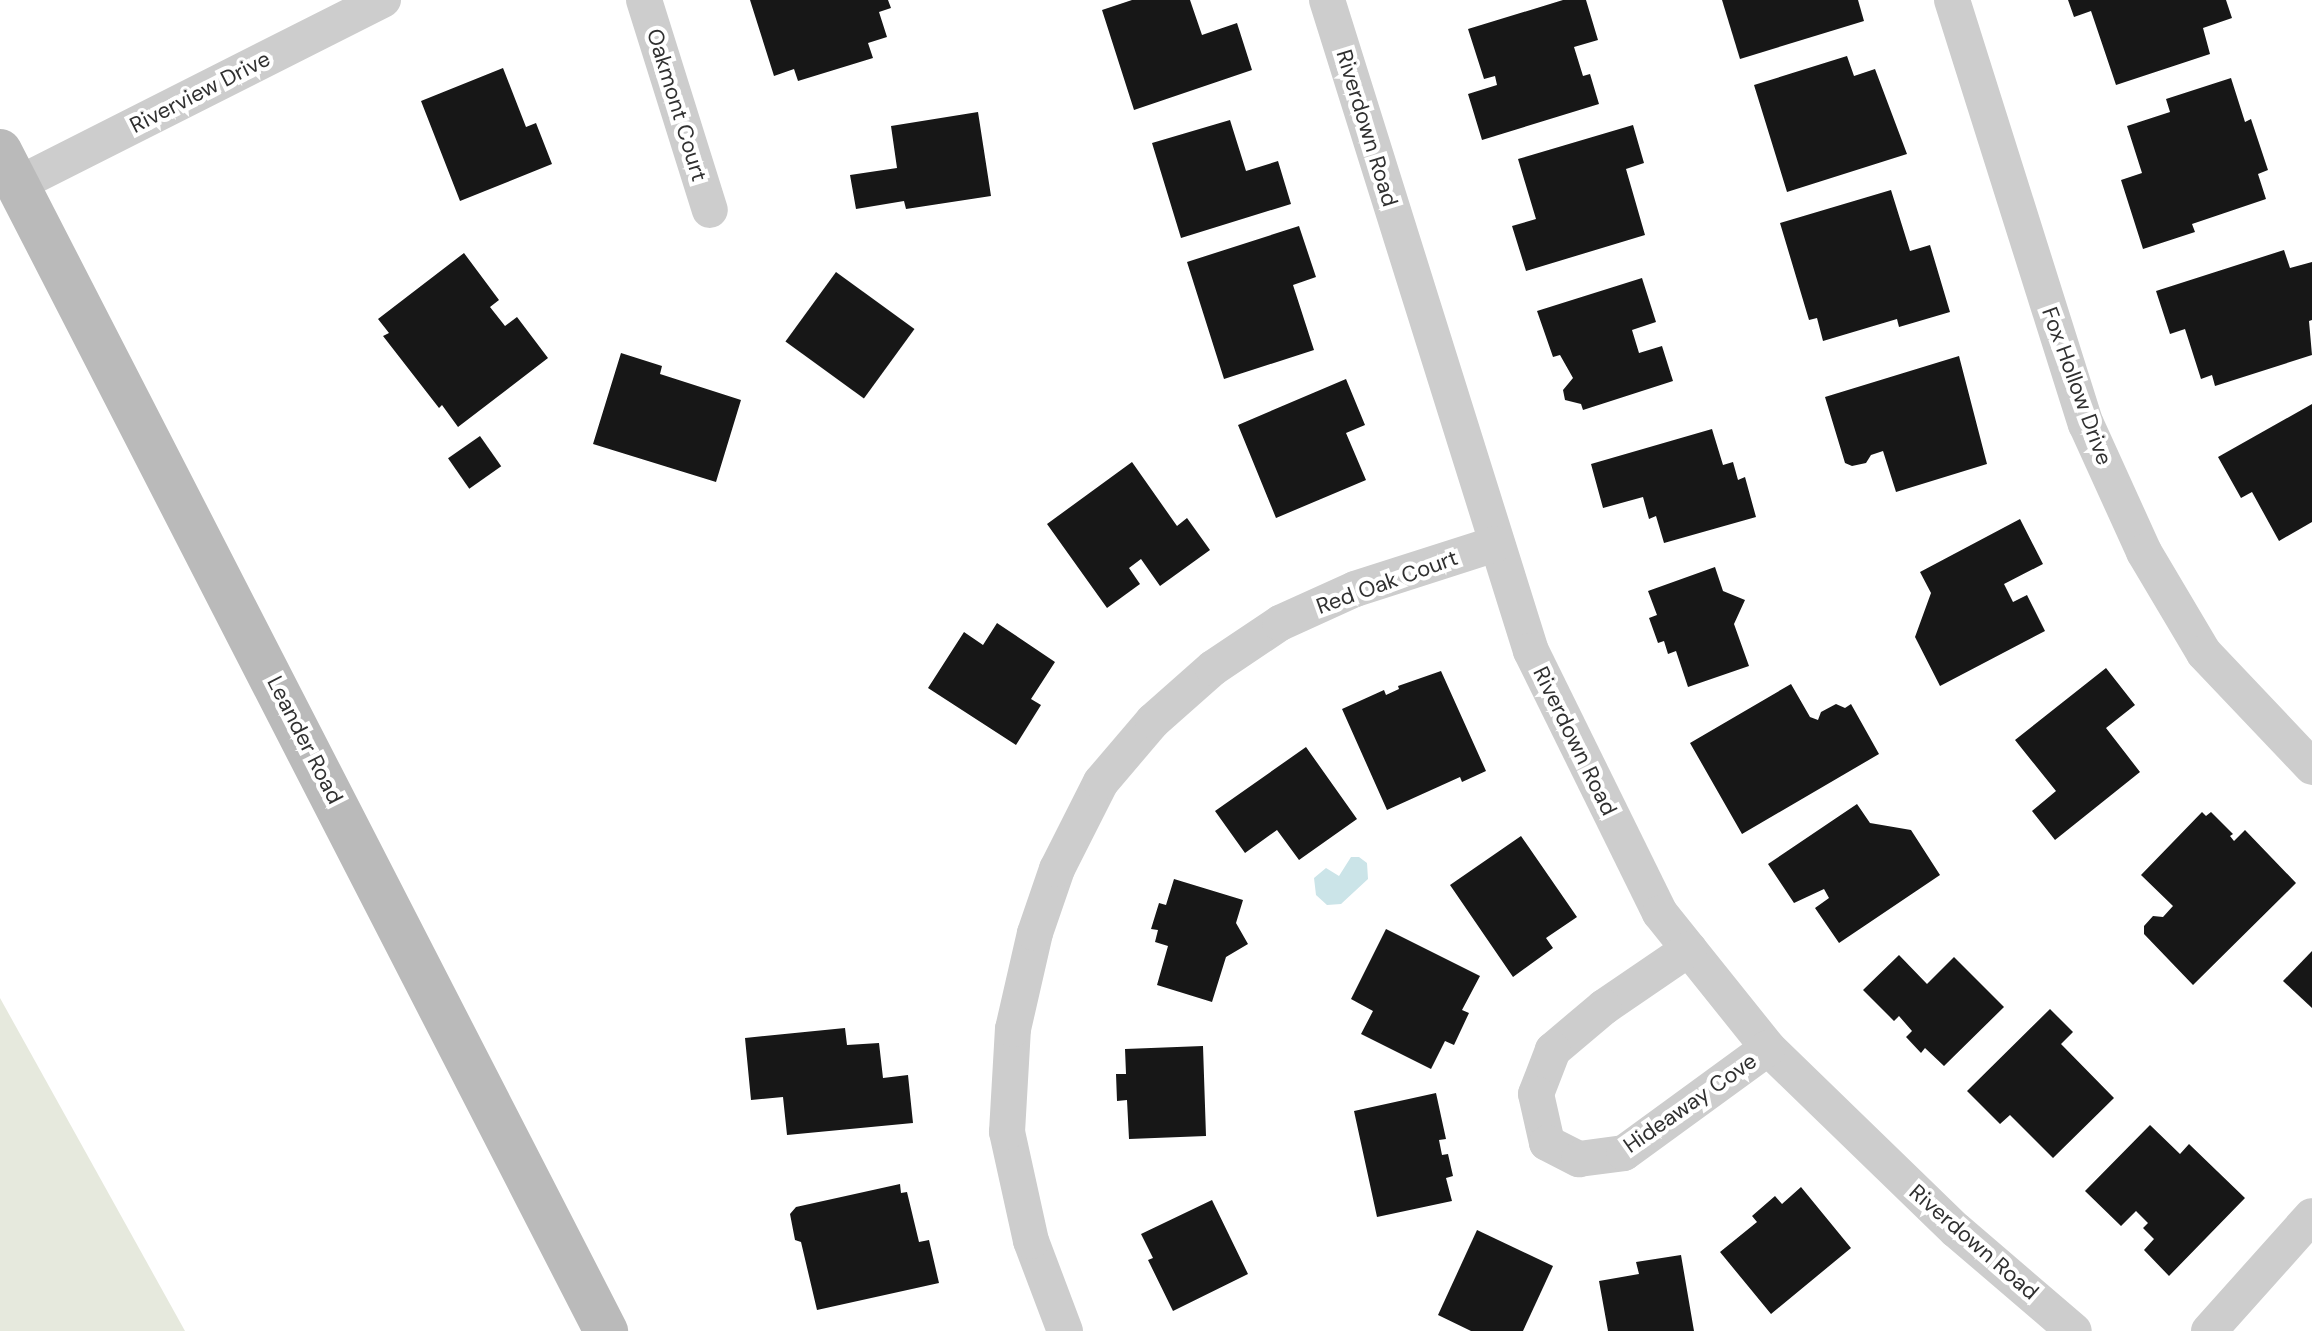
<!DOCTYPE html>
<html>
<head>
<meta charset="utf-8">
<style>
	body { margin:0 }
	#map { position:relative; width:2312px; height:1331px; overflow:hidden; background:#fff; font-family:"DM Sans",sans-serif }
	div>[style] { position:absolute }
	[style*='--x'] { left:calc(var(--x)*1px); top:calc(var(--y)*1px); width:calc(var(--w)*1px); rotate:calc(var(--a)*1deg) }
	.green>* { inset:0; background:#e6e9dd }
	.water>* { inset:0; background:#cbe4e8 }
	.building>* { inset:0; background:#171717; transform-origin:0 0 }
	.street>* { height:36px; margin:-18px; padding:0 18px; transform-origin:18px; border-radius:18px; background:#cdcdcd }
	.secondary>* { height:44px; margin:-22px; padding:0 22px; transform-origin:22px; border-radius:22px; background:#bababa }
	span { translate:-50% -50%; white-space:nowrap; text-align:center; line-height:1.15; -webkit-text-stroke:8px #fff; paint-order:stroke }
	.street-label { font-size:22px; color:#303030 }
</style>
</head>
<body>
<div id="map">
	<div class="green">
		<i style="clip-path:polygon(0 998px,185px 1331px,0 1331px)"></i>
	</div>
	<div class="water">
		<i style="clip-path:polygon(1351px 857px,1359px 857px,1367px 863px,1368px 879px,1341px 904px,1327px 905px,1316px 895px,1314px 878px,1326px 868px,1339px 876px)"></i>
	</div>
	<div class="building">
		<i style="clip-path:polygon(750px 0,888px 0,891px 8px,879px 12px,887px 37px,868px 43px,873px 58px,798px 81px,794px 69px,774px 76px)"></i>
		<i style="clip-path:polygon(1132px 0,1190px 0,1202px 35px,1237px 23px,1252px 70px,1134px 110px,1102px 10px)"></i>
		<i style="clip-path:polygon(1563px 0,1586px 0,1598px 40px,1574px 47px,1583px 76px,1590px 74px,1599px 104px,1482px 140px,1468px 94px,1497px 85px,1495px 76px,1484px 79px,1468px 29px)"></i>
		<i style="clip-path:polygon(1722px 0,1858px 0,1864px 21px,1740px 59px)"></i>
		<i style="clip-path:polygon(2068px 0,2226px 0,2232px 18px,2203px 28px,2210px 54px,2116px 85px,2091px 11px,2074px 17px)"></i>
		<i style="clip-path:polygon(1847px 56px,1854px 76px,1875px 69px,1907px 154px,1787px 192px,1754px 85px)"></i>
		<i style="clip-path:polygon(503px 68px,526px 127px,536px 123px,552px 164px,460px 201px,421px 101px)"></i>
		<i style="clip-path:polygon(2231px 78px,2245px 122px,2251px 119px,2268px 170px,2258px 174px,2266px 199px,2192px 224px,2195px 232px,2143px 249px,2121px 180px,2142px 173px,2127px 126px,2170px 112px,2166px 99px)"></i>
		<i style="clip-path:polygon(978px 112px,991px 196px,906px 209px,904px 201px,856px 209px,850px 175px,897px 168px,891px 126px)"></i>
		<i style="clip-path:polygon(1230px 120px,1246px 171px,1278px 161px,1291px 204px,1181px 238px,1152px 143px)"></i>
		<i style="clip-path:polygon(1633px 125px,1644px 163px,1626px 169px,1645px 235px,1526px 271px,1512px 226px,1536px 219px,1518px 159px)"></i>
		<i style="clip-path:polygon(1891px 190px,1910px 251px,1930px 245px,1950px 312px,1899px 327px,1897px 319px,1823px 341px,1817px 318px,1809px 320px,1780px 223px)"></i>
		<i style="clip-path:polygon(1299px 226px,1316px 277px,1293px 285px,1314px 350px,1224px 379px,1187px 262px)"></i>
		<i style="clip-path:polygon(2284px 250px,2290px 268px,2312px 262px,2312px 320px,2309px 321px,2312px 355px,2215px 386px,2212px 375px,2201px 379px,2185px 329px,2170px 334px,2156px 291px)"></i>
		<i style="clip-path:polygon(464px 253px,499px 300px,490px 307px,505px 326px,517px 317px,548px 358px,458px 427px,442px 405px,439px 408px,383px 336px,389px 333px,378px 319px)"></i>
		<i style="left:836px;top:272px;width:97px;height:86px;rotate:36deg"></i>
		<i style="clip-path:polygon(1642px 278px,1656px 322px,1632px 330px,1639px 353px,1662px 346px,1673px 381px,1583px 410px,1581px 404px,1565px 400px,1563px 390px,1573px 378px,1560px 355px,1553px 357px,1537px 311px)"></i>
		<i style="clip-path:polygon(621px 353px,662px 366px,660px 374px,741px 400px,716px 482px,593px 444px)"></i>
		<i style="clip-path:polygon(1959px 356px,1987px 464px,1896px 492px,1883px 451px,1871px 455px,1866px 463px,1852px 466px,1845px 463px,1825px 397px)"></i>
		<i style="clip-path:polygon(1346px 379px,1365px 425px,1346px 433px,1366px 480px,1276px 518px,1238px 425px)"></i>
		<i style="clip-path:polygon(2312px 404px,2312px 522px,2279px 541px,2252px 492px,2241px 498px,2218px 457px)"></i>
		<i style="clip-path:polygon(1712px 429px,1723px 465px,1733px 462px,1738px 480px,1745px 477px,1756px 517px,1664px 543px,1656px 516px,1649px 519px,1643px 497px,1603px 508px,1591px 464px)"></i>
		<i style="left:480px;top:436px;width:37px;height:39px;rotate:55deg"></i>
		<i style="clip-path:polygon(1132px 462px,1177px 526px,1187px 518px,1210px 550px,1160px 586px,1141px 559px,1129px 568px,1140px 584px,1107px 608px,1047px 524px)"></i>
		<i style="clip-path:polygon(2020px 519px,2043px 564px,2004px 584px,2013px 602px,2027px 595px,2045px 631px,1940px 686px,1915px 637px,1931px 593px,1920px 572px)"></i>
		<i style="clip-path:polygon(1715px 567px,1723px 591px,1745px 600px,1734px 624px,1749px 666px,1688px 687px,1676px 651px,1668px 654px,1664px 641px,1658px 643px,1649px 618px,1657px 615px,1648px 591px)"></i>
		<i style="clip-path:polygon(997px 623px,1055px 662px,1031px 699px,1041px 705px,1016px 745px,928px 688px,964px 632px,983px 645px)"></i>
		<i style="clip-path:polygon(2106px 668px,2135px 705px,2106px 728px,2140px 772px,2055px 840px,2032px 811px,2056px 791px,2015px 740px)"></i>
		<i style="clip-path:polygon(1441px 671px,1486px 771px,1462px 782px,1460px 777px,1387px 810px,1342px 709px,1384px 690px,1386px 695px,1399px 689px,1398px 686px)"></i>
		<i style="clip-path:polygon(1791px 684px,1810px 717px,1818px 720px,1821px 712px,1836px 704px,1845px 708px,1851px 704px,1879px 754px,1742px 834px,1690px 743px)"></i>
		<i style="clip-path:polygon(1306px 747px,1357px 819px,1299px 860px,1277px 830px,1245px 853px,1215px 811px)"></i>
		<i style="clip-path:polygon(1857px 804px,1870px 823px,1911px 830px,1940px 875px,1839px 943px,1815px 908px,1829px 898px,1824px 889px,1794px 903px,1768px 864px)"></i>
		<i style="clip-path:polygon(2202px 812px,2206px 816px,2211px 812px,2233px 834px,2230px 836px,2234px 841px,2245px 830px,2296px 883px,2193px 985px,2144px 934px,2144px 926px,2153px 916px,2163px 917px,2173px 906px,2141px 875px)"></i>
		<i style="clip-path:polygon(1521px 836px,1577px 917px,1546px 938px,1553px 948px,1513px 977px,1450px 885px)"></i>
		<i style="clip-path:polygon(1174px 879px,1243px 900px,1236px 923px,1248px 944px,1226px 957px,1212px 1002px,1157px 985px,1168px 946px,1155px 942px,1158px 930px,1151px 929px,1159px 903px,1166px 905px)"></i>
		<i style="clip-path:polygon(1386px 929px,1480px 976px,1462px 1010px,1469px 1013px,1454px 1045px,1445px 1041px,1431px 1069px,1361px 1034px,1373px 1011px,1351px 999px)"></i>
		<i style="clip-path:polygon(2312px 951px,2312px 1008px,2283px 981px)"></i>
		<i style="clip-path:polygon(1899px 955px,1927px 984px,1954px 957px,2004px 1007px,1944px 1066px,1925px 1048px,1921px 1053px,1906px 1037px,1912px 1031px,1899px 1016px,1894px 1021px,1863px 990px)"></i>
		<i style="clip-path:polygon(2050px 1009px,2073px 1032px,2061px 1044px,2114px 1098px,2053px 1158px,2010px 1115px,2000px 1124px,1967px 1091px)"></i>
		<i style="clip-path:polygon(845px 1028px,847px 1045px,879px 1043px,883px 1078px,908px 1075px,913px 1123px,787px 1135px,783px 1097px,751px 1100px,745px 1038px)"></i>
		<i style="clip-path:polygon(1203px 1046px,1206px 1136px,1129px 1139px,1127px 1100px,1117px 1101px,1116px 1074px,1126px 1074px,1125px 1049px)"></i>
		<i style="clip-path:polygon(1436px 1093px,1446px 1139px,1439px 1140px,1442px 1155px,1448px 1154px,1453px 1176px,1446px 1178px,1452px 1201px,1377px 1217px,1354px 1111px)"></i>
		<i style="clip-path:polygon(2150px 1125px,2180px 1154px,2189px 1144px,2245px 1198px,2169px 1276px,2144px 1250px,2154px 1239px,2143px 1228px,2148px 1223px,2136px 1211px,2121px 1226px,2085px 1191px)"></i>
		<i style="clip-path:polygon(900px 1184px,901px 1193px,907px 1192px,919px 1242px,929px 1240px,939px 1283px,817px 1310px,801px 1242px,795px 1240px,790px 1214px,796px 1207px)"></i>
		<i style="clip-path:polygon(1801px 1187px,1851px 1248px,1771px 1314px,1720px 1252px,1757px 1222px,1752px 1216px,1775px 1196px,1782px 1204px)"></i>
		<i style="clip-path:polygon(1212px 1200px,1248px 1274px,1173px 1311px,1148px 1260px,1153px 1258px,1141px 1234px)"></i>
		<i style="clip-path:polygon(1477px 1230px,1553px 1266px,1523px 1331px,1471px 1331px,1438px 1315px)"></i>
		<i style="clip-path:polygon(1681px 1255px,1694px 1331px,1608px 1331px,1599px 1281px,1639px 1274px,1636px 1262px)"></i>
	</div>
	<div class="street">
		<i style="--x:644;--y:0;--w:220;--a:72.6"></i>
		<i style="--x:1327;--y:0;--w:682;--a:72.6"></i>
		<i style="--x:1531;--y:651;--w:292;--a:63.8"></i>
		<i style="--x:1660;--y:913;--w:173;--a:51.3"></i>
		<i style="--x:1768;--y:1048;--w:262;--a:44.1"></i>
		<i style="--x:1956;--y:1230;--w:155;--a:40.6"></i>
		<i style="--x:1952;--y:0;--w:445;--a:72.5"></i>
		<i style="--x:2086;--y:424;--w:141;--a:65.6"></i>
		<i style="--x:2144;--y:552;--w:117;--a:59.3"></i>
		<i style="--x:2204;--y:653;--w:157;--a:46.5"></i>
		<i style="--x:18;--y:184;--w:409;--a:-26.8"></i>
		<i style="--x:1689;--y:949;--w:103;--a:145.7"></i>
		<i style="--x:1604;--y:1007;--w:67;--a:139.9"></i>
		<i style="--x:1553;--y:1050;--w:47;--a:111.1"></i>
		<i style="--x:1536;--y:1094;--w:50;--a:77.3"></i>
		<i style="--x:1547;--y:1143;--w:36;--a:27"></i>
		<i style="--x:1579;--y:1159;--w:45;--a:-7.6"></i>
		<i style="--x:1624;--y:1153;--w:178;--a:-36.1"></i>
		<i style="--x:1065;--y:1331;--w:96;--a:-110.7"></i>
		<i style="--x:1031;--y:1241;--w:112;--a:-102.4"></i>
		<i style="--x:1007;--y:1132;--w:103;--a:-86.7"></i>
		<i style="--x:1013;--y:1029;--w:98;--a:-77.1"></i>
		<i style="--x:1035;--y:933;--w:68;--a:-71"></i>
		<i style="--x:1057;--y:869;--w:97;--a:-63.2"></i>
		<i style="--x:1101;--y:782;--w:80;--a:-49.6"></i>
		<i style="--x:1153;--y:721;--w:80;--a:-41.5"></i>
		<i style="--x:1213;--y:668;--w:81;--a:-33.9"></i>
		<i style="--x:1280;--y:623;--w:82;--a:-24.4"></i>
		<i style="--x:1355;--y:589;--w:147;--a:-17.8"></i>
		<i style="--x:2209;--y:1331;--w:154;--a:-48.2"></i>
	</div>
	<div class="secondary">
		<i style="--x:0;--y:151;--w:1327;--a:62.82"></i>
	</div>
	<div class="street-label">
		<span style="left:200px;top:92px;rotate:-27deg">Riverview Drive</span>
		<span style="left:677px;top:105px;rotate:73deg">Oakmont Court</span>
		<span style="left:1367px;top:128px;rotate:73deg">Riverdown Road</span>
		<span style="left:2077px;top:386px;rotate:70deg">Fox Hollow Drive</span>
		<span style="left:1387px;top:582px;rotate:-20deg">Red Oak Court</span>
		<span style="left:305px;top:740px;rotate:63deg">Leander Road</span>
		<span style="left:1575px;top:741px;rotate:64deg">Riverdown Road</span>
		<span style="left:1690px;top:1103px;rotate:-35deg">Hideaway Cove</span>
		<span style="left:1974px;top:1242px;rotate:41deg">Riverdown Road</span>
	</div>
</div>
</body>
</html>
